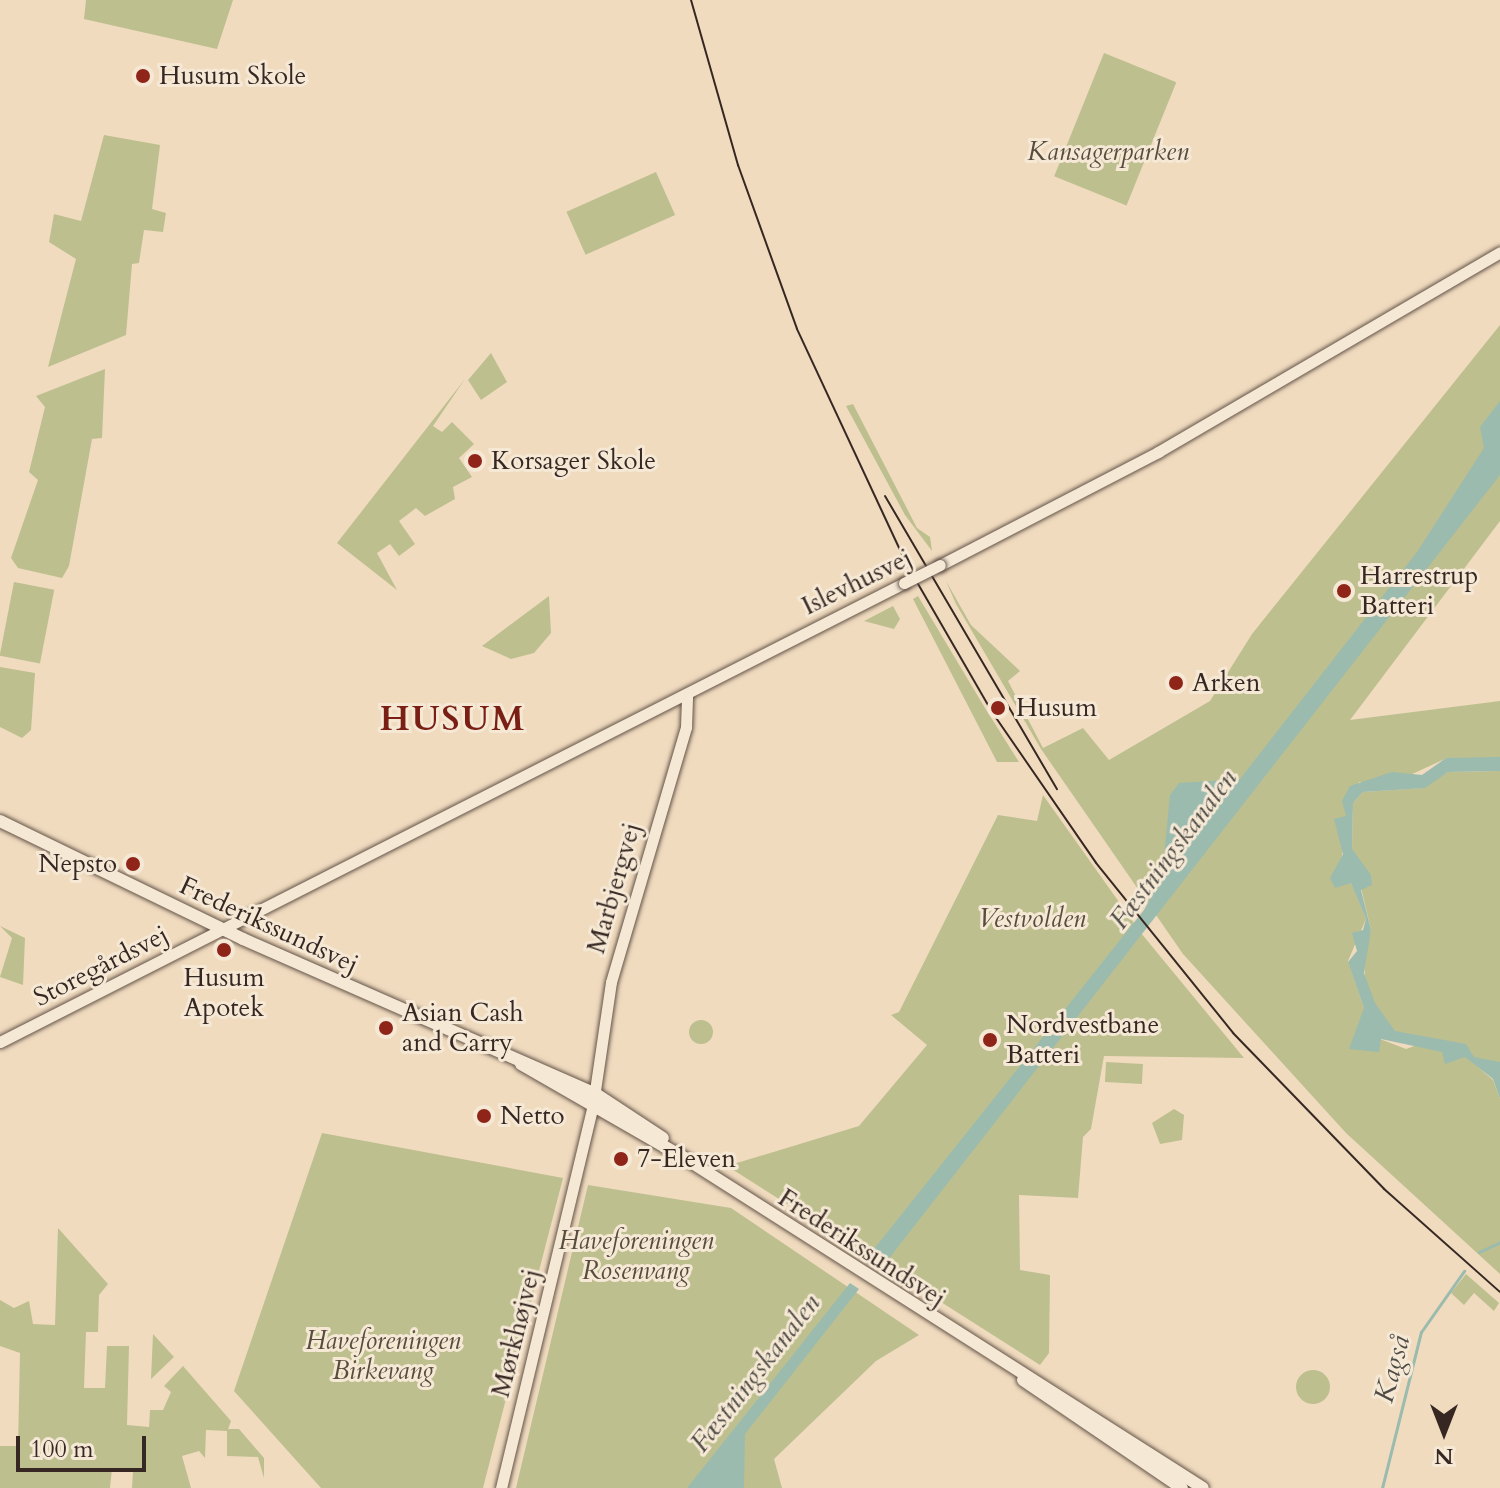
<!DOCTYPE html>
<html>
<head>
<meta charset="utf-8">
<style>
	body { margin:0 }
	#map { position:relative; width:1500px; height:1488px; overflow:hidden; background:#f0dbbf; font-family:Cardo,serif }
	div>[style] { position:absolute }
	[style*='--x'] { left:calc(var(--x)*1px); top:calc(var(--y)*1px); width:calc(var(--w)*1px); rotate:calc(var(--a)*1deg) }
	.green>* { inset:0; background:#bdbf8f; transform-origin:0 0 }
	.round { border-radius:50% }
	.water>* { inset:0; background:#9bbbae }
	.stream>* { height:3px; margin:-1.5px; padding:0 1.5px; transform-origin:1.5px; border-radius:1.5px; background:#9bbbae }
	.roads { filter:drop-shadow(0 0 2px #645449) drop-shadow(0 0 2px #645449) }
	.tertiary>* { height:11px; margin:-5.5px; padding:0 5.5px; transform-origin:5.5px; border-radius:5.5px; background:#f5e8d5 }
	.secondary>* { height:12px; margin:-6px; padding:0 6px; transform-origin:6px; border-radius:6px; background:#f5e8d5 }
	.tram>* { height:2px; margin:-1px; padding:0 1px; transform-origin:1px; border-radius:1px; background:#362722 }
	.bridges { filter:drop-shadow(0 0 2px #645449) drop-shadow(0 0 2px #645449) }
	.tertiary-bridge>* { height:11px; margin:-5.5px; padding:0 5.5px; transform-origin:5.5px; border-radius:5.5px; background:#f5e8d5 }
	.dots>* { width:22px; height:22px; translate:-50% -50%; box-sizing:border-box; border:4px solid #f5e8d5; border-radius:50% }
	span { translate:-50% -50%; white-space:nowrap; text-align:center; line-height:1.15; -webkit-text-stroke:6px #f5e8d5; paint-order:stroke }
	.poi-label { font-size:26px; color:#362722 }
	.left { translate:0 -50%; text-align:left }
	.right { translate:-100% -50%; text-align:right }
	.park-label { font-size:26px; color:#584d3d; font-style:italic }
	.street-label { font-size:26px; color:#362722 }
	.water-label { font-size:28px; color:#4f4c45; font-style:italic }
	.district-label { font-size:34px; color:#7a1f14; font-weight:700; letter-spacing:2px }
	.north { position:absolute; left:1404px; top:1392px; width:80px; height:80px; -webkit-text-stroke:6px #f5e8d5; paint-order:stroke; rotate:180deg; font-size:22px; font-weight:700; line-height:32px; text-align:center; color:#362722 }
	.north::after { content:''; display:block; margin:auto; width:28px; height:36px; background:#362722; clip-path:polygon(50% 0,100% 100%,50% 72%,0 100%) }
	.scale { position:absolute; left:16px; top:1436px; width:130px; height:36px; box-sizing:border-box; border:4px solid #362722; border-top:0; padding-left:10px; font-size:24px; line-height:28px; white-space:nowrap; color:#362722; -webkit-text-stroke:6px #f5e8d5; paint-order:stroke }
</style>
</head>
<body>
<div id="map">
	<div class="green">
		<i style="clip-path:polygon(86px 0,233px 0,217px 49px,84px 19px)"></i>
		<i style="left:1104px;top:53px;width:78px;height:133px;rotate:22deg"></i>
		<i style="clip-path:polygon(104px 135px,160px 145px,152px 209px,166px 213px,163px 232px,144px 230px,139px 263px,132px 264px,126px 335px,48px 367px,76px 259px,49px 242px,54px 214px,81px 221px)"></i>
		<i style="left:656px;top:172px;width:47px;height:98px;rotate:66deg"></i>
		<i style="clip-path:polygon(1500px 325px,1500px 521px,1350px 720px,1500px 701px,1500px 764px,1447px 758px,1384px 787px,1359px 782px,1338px 872px,1351px 882px,1366px 919px,1348px 961px,1364px 1008px,1365px 1046px,1380px 1039px,1406px 1049px,1420px 1044px,1465px 1056px,1493px 1080px,1500px 1099px,1500px 1274px,1346px 1133px,1183px 954px,1041px 749px,956px 604px,946px 581px,971px 625px,1020px 671px,1008px 681px,1043px 748px,1083px 728px,1109px 760px,1210px 701px,1252px 634px)"></i>
		<i style="clip-path:polygon(491px 353px,507px 382px,481px 400px,468px 380px)"></i>
		<i style="clip-path:polygon(105px 369px,102px 438px,92px 439px,69px 566px,62px 578px,18px 568px,11px 558px,38px 480px,29px 472px,45px 407px,36px 396px)"></i>
		<i style="clip-path:polygon(465px 379px,433px 426px,442px 432px,452px 422px,474px 444px,459px 458px,472px 477px,453px 487px,455px 499px,425px 516px,416px 508px,399px 521px,415px 544px,399px 556px,390px 544px,377px 553px,397px 590px,337px 543px)"></i>
		<i style="clip-path:polygon(853px 404px,917px 528px,930px 537px,932px 551px,905px 515px,846px 406px)"></i>
		<i style="left:14px;top:582px;width:41px;height:75px;rotate:11deg"></i>
		<i style="clip-path:polygon(549px 596px,551px 633px,534px 653px,511px 659px,482px 646px)"></i>
		<i style="clip-path:polygon(918px 596px,985px 708px,1019px 762px,997px 762px,913px 599px)"></i>
		<i style="clip-path:polygon(893px 606px,900px 619px,894px 629px,864px 621px)"></i>
		<i style="clip-path:polygon(0 667px,35px 673px,31px 730px,22px 738px,0 727px)"></i>
		<i style="clip-path:polygon(1500px 771px,1500px 1069px,1388px 1034px,1367px 1006px,1364px 959px,1371px 930px,1352px 849px,1353px 803px,1363px 792px,1422px 788px,1448px 772px)"></i>
		<i style="clip-path:polygon(1043px 795px,1141px 933px,1244px 1058px,1104px 1056px,1091px 1129px,1083px 1137px,1078px 1198px,1019px 1195px,1020px 1270px,1050px 1275px,1049px 1353px,1040px 1365px,727px 1166px,859px 1126px,927px 1045px,891px 1015px,899px 1012px,998px 815px,1037px 821px)"></i>
		<i style="clip-path:polygon(0 926px,25px 938px,23px 985px,0 977px,12px 938px)"></i>
		<i class="round" style="left:689px;top:1020px;width:24px;height:24px"></i>
		<i style="left:1106px;top:1062px;width:37px;height:20px;rotate:3deg"></i>
		<i style="clip-path:polygon(1174px 1109px,1184px 1115px,1182px 1140px,1160px 1144px,1152px 1123px)"></i>
		<i style="clip-path:polygon(322px 1133px,563px 1178px,483px 1488px,321px 1488px,234px 1391px)"></i>
		<i style="clip-path:polygon(588px 1185px,731px 1208px,919px 1335px,876px 1361px,774px 1459px,782px 1488px,516px 1488px)"></i>
		<i style="clip-path:polygon(58px 1228px,108px 1284px,99px 1295px,98px 1332px,86px 1332px,84px 1388px,105px 1388px,107px 1346px,129px 1346px,127px 1425px,149px 1427px,150px 1410px,163px 1410px,171px 1392px,164px 1386px,183px 1366px,231px 1421px,228px 1429px,239px 1429px,264px 1458px,264px 1478px,258px 1457px,227px 1456px,227px 1431px,206px 1430px,205px 1458px,199px 1451px,182px 1456px,191px 1488px,132px 1488px,133px 1470px,112px 1469px,110px 1488px,0 1488px,0 1446px,18px 1446px,20px 1353px,0 1346px,0 1300px,14px 1308px,29px 1301px,33px 1324px,55px 1325px)"></i>
		<i style="clip-path:polygon(1466px 1274px,1499px 1303px,1494px 1311px,1474px 1293px,1464px 1305px,1451px 1293px)"></i>
		<i style="clip-path:polygon(153px 1334px,174px 1357px,151px 1379px)"></i>
		<i class="round" style="left:1296px;top:1370px;width:34px;height:34px"></i>
	</div>
	<div class="water">
		<i style="clip-path:polygon(1500px 401px,1500px 475px,883px 1266px,869px 1255px,874px 1249px,1144px 910px,1162px 877px,1170px 795px,1179px 783px,1240px 779px,1417px 552px,1484px 448px,1480px 427px)"></i>
		<i style="clip-path:polygon(1500px 757px,1500px 771px,1448px 772px,1425px 788px,1363px 792px,1353px 803px,1352px 849px,1371px 875px,1372px 885px,1361px 890px,1371px 930px,1364px 973px,1375px 1003px,1395px 1031px,1466px 1044px,1474px 1057px,1500px 1062px,1500px 1099px,1493px 1079px,1465px 1057px,1445px 1064px,1442px 1052px,1381px 1039px,1379px 1052px,1349px 1049px,1364px 1008px,1348px 962px,1357px 951px,1352px 933px,1363px 930px,1366px 919px,1351px 883px,1335px 888px,1330px 878px,1343px 854px,1334px 819px,1346px 816px,1342px 801px,1350px 786px,1392px 772px,1422px 775px,1446px 758px)"></i>
		<i style="clip-path:polygon(850px 1283px,859px 1289px,745px 1434px,744px 1488px,687px 1488px)"></i>
	</div>
	<div class="stream">
		<i style="--x:1479;--y:1252;--w:23;--a:-25"></i>
		<i style="--x:1382;--y:1488;--w:161;--a:-76"></i>
		<i style="--x:1421;--y:1332;--w:75;--a:-54.8"></i>
	</div>
	<div class="roads">
		<div class="tertiary">
			<i style="--x:940;--y:565;--w:246;--a:-27.4"></i>
			<i style="--x:1158;--y:452;--w:396;--a:-30.3"></i>
			<i style="--x:0;--y:1042;--w:1014;--a:-26.92"></i>
			<i style="--x:501;--y:1488;--w:395;--a:-76.5"></i>
			<i style="--x:593;--y:1104;--w:123;--a:-81.6"></i>
			<i style="--x:611;--y:982;--w:266;--a:-73.6"></i>
			<i style="--x:686;--y:727;--w:30;--a:-88"></i>
		</div>
		<div class="secondary">
			<i style="--x:0;--y:821;--w:270;--a:25.9"></i>
			<i style="--x:243;--y:939;--w:386;--a:23.7"></i>
			<i style="--x:596;--y:1094;--w:80;--a:33.3"></i>
			<i style="--x:521;--y:1064;--w:187;--a:29.9"></i>
			<i style="--x:683;--y:1157;--w:616;--a:32.48"></i>
			<i style="--x:1023;--y:1380;--w:192;--a:34.2"></i>
		</div>
	</div>
	<div class="tram">
		<i style="--x:691;--y:0;--w:172;--a:74.1"></i>
		<i style="--x:738;--y:165;--w:174;--a:70.2"></i>
		<i style="--x:797;--y:329;--w:258;--a:65"></i>
		<i style="--x:906;--y:563;--w:172;--a:60"></i>
		<i style="--x:992;--y:712;--w:183;--a:55.4"></i>
		<i style="--x:1096;--y:863;--w:218;--a:51.1"></i>
		<i style="--x:1233;--y:1033;--w:217;--a:45.9"></i>
		<i style="--x:1384;--y:1189;--w:155;--a:41.6"></i>
		<i style="--x:885;--y:496;--w:340;--a:59.6"></i>
	</div>
	<div class="bridges">
		<div class="tertiary-bridge">
			<i style="--x:904;--y:583;--w:40;--a:-26.6"></i>
		</div>
	</div>
	<div class="dots">
		<i style="left:143px;top:76px;background:#8f2418"></i>
		<i style="left:475px;top:461px;background:#8f2418"></i>
		<i style="left:1344px;top:591px;background:#8f2418"></i>
		<i style="left:1176px;top:683px;background:#8f2418"></i>
		<i style="left:998px;top:708px;background:#8f2418"></i>
		<i style="left:133px;top:864px;background:#8f2418"></i>
		<i style="left:224px;top:950px;background:#8f2418"></i>
		<i style="left:386px;top:1028px;background:#8f2418"></i>
		<i style="left:990px;top:1040px;background:#8f2418"></i>
		<i style="left:484px;top:1116px;background:#8f2418"></i>
		<i style="left:621px;top:1159px;background:#8f2418"></i>
	</div>
	<div class="poi-label">
		<span class="left" style="left:159px;top:76px">Husum Skole</span>
		<span class="left" style="left:491px;top:461px">Korsager Skole</span>
		<span class="left" style="left:1360px;top:591px">Harrestrup<br>Batteri</span>
		<span class="left" style="left:1192px;top:683px">Arken</span>
		<span class="left" style="left:1016px;top:708px">Husum</span>
		<span class="right" style="left:117px;top:864px">Nepsto</span>
		<span style="left:224px;top:993px">Husum<br>Apotek</span>
		<span class="left" style="left:402px;top:1028px">Asian Cash<br>and Carry</span>
		<span class="left" style="left:1006px;top:1040px">Nordvestbane<br>Batteri</span>
		<span class="left" style="left:500px;top:1116px">Netto</span>
		<span class="left" style="left:637px;top:1159px">7-Eleven</span>
	</div>
	<div class="park-label">
		<span style="left:1108px;top:152px">Kansagerparken</span>
		<span style="left:1032px;top:919px">Vestvolden</span>
		<span style="left:636px;top:1256px">Haveforeningen<br>Rosenvang</span>
		<span style="left:383px;top:1356px">Haveforeningen<br>Birkevang</span>
	</div>
	<div class="street-label">
		<span style="left:857px;top:582px;rotate:-26deg">Islevhusvej</span>
		<span style="left:614px;top:888px;rotate:-74deg">Marbjergvej</span>
		<span style="left:269px;top:925px;rotate:25deg">Frederikssundsvej</span>
		<span style="left:101px;top:966px;rotate:-27deg">Storegårdsvej</span>
		<span style="left:862px;top:1248px;rotate:33deg">Frederikssundsvej</span>
		<span style="left:516px;top:1333px;rotate:-76deg">Mørkhøjvej</span>
	</div>
	<div class="water-label">
		<span style="left:1173px;top:849px;rotate:-53deg">Fæstningskanalen</span>
		<span style="left:1392px;top:1369px;rotate:-75deg">Kagså</span>
		<span style="left:755px;top:1373px;rotate:-52deg">Fæstningskanalen</span>
	</div>
	<div class="district-label">
		<span style="left:453px;top:720px">HUSUM</span>
	</div>
	<div class="north">N</div>
	<div class="scale">100 m</div>
</div>
</body>
</html>
